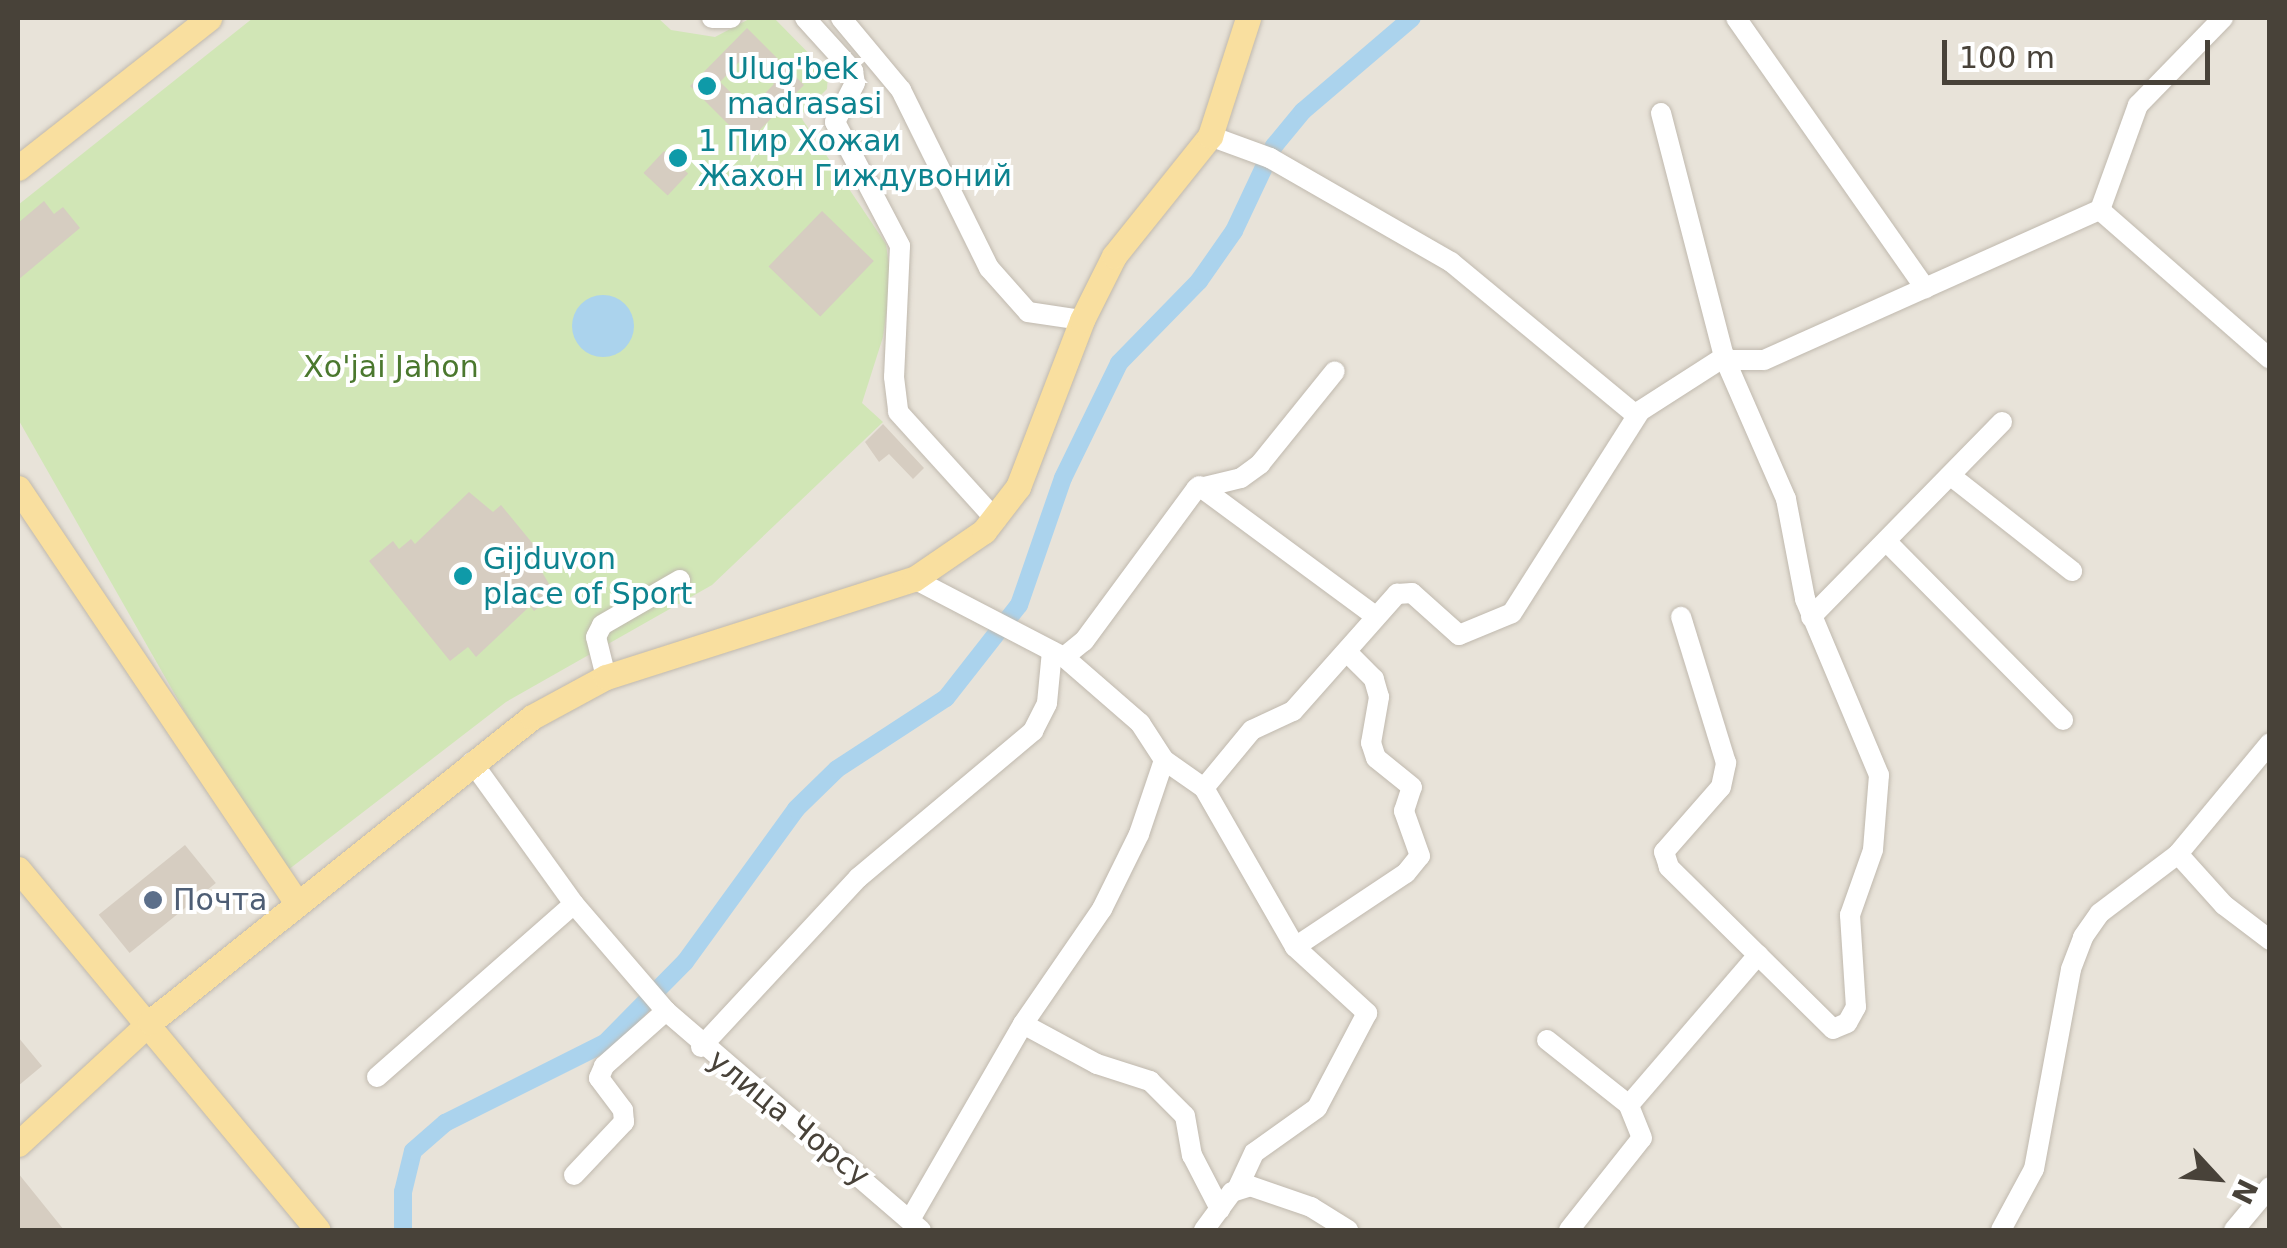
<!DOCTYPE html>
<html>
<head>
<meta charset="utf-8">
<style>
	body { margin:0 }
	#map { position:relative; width:2287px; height:1248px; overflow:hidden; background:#f4f1eb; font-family:"DejaVu Sans",sans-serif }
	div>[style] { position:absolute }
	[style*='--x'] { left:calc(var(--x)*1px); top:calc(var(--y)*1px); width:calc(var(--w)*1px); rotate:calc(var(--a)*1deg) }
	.residential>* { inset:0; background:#e8e3d9; transform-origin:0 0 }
	.green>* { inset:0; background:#d1e6b6 }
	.water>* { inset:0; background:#abd3ed }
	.round { border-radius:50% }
	.canal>* { height:18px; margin:-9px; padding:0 9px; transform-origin:9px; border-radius:9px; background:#abd3ed }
	.building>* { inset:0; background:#d6cdc1; transform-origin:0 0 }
	.roads { filter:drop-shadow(0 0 2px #c0b9ae) drop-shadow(0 0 2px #c0b9ae) }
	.minor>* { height:20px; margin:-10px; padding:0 10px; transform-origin:10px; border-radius:10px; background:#fff }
	.major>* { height:25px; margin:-12.5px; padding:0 12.5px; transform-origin:12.5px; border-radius:12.5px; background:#f9df9f }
	.dots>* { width:28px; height:28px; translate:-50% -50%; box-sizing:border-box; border:5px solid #fff; border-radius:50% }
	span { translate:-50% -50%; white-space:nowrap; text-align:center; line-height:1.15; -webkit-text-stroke:8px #fff; paint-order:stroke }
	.culture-label { font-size:30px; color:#0d838f }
	.left { translate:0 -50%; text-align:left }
	.park-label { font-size:30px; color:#4b782e }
	.service-label { font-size:30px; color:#4e5e75 }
	.street-label { font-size:30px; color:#484239 }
	.frame { position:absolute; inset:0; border:20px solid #484239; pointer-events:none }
	.north { position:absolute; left:2167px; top:1128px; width:100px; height:100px; -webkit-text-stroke:8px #fff; paint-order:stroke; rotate:116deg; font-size:28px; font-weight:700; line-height:40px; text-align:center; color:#484239 }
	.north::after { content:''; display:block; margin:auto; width:35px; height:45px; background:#484239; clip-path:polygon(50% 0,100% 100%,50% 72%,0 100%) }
	.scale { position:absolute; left:1942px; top:40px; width:268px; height:45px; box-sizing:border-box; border:5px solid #484239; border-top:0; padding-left:12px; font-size:30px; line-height:35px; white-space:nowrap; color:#484239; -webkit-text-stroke:8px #fff; paint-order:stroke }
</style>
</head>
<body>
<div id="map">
	<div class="residential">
		<i style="left:18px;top:18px;width:2251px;height:1212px"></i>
	</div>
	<div class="green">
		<i style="clip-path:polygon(253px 18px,658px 18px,671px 30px,715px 37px,751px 18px,774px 18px,828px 73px,827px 89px,800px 116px,886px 244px,891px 279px,883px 337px,862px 403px,883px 422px,712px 585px,506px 702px,288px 870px,206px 749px,18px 419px,18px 205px)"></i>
	</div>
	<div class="water">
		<i class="round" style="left:572px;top:295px;width:62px;height:62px"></i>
	</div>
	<div class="canal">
		<i style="--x:403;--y:1230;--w:38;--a:-90"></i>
		<i style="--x:403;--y:1192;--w:42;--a:-76.3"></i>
		<i style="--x:413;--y:1151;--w:43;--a:-41.2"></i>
		<i style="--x:445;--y:1123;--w:179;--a:-26.6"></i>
		<i style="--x:605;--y:1043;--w:114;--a:-45.4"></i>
		<i style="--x:685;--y:962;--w:189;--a:-54"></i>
		<i style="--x:796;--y:809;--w:57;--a:-44.3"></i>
		<i style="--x:837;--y:769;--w:130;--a:-33.1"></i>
		<i style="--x:946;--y:698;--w:118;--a:-51.9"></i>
		<i style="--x:1019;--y:605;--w:134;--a:-70.9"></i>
		<i style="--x:1063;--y:478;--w:128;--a:-64"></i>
		<i style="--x:1119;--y:363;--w:115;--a:-45.7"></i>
		<i style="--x:1199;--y:281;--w:61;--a:-55"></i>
		<i style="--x:1234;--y:231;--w:94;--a:-64.8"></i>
		<i style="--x:1274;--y:146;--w:45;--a:-50.4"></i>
		<i style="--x:1303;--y:111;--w:143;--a:-40.5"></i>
	</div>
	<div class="building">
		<i style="clip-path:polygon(evenodd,747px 28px,804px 85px,747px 143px,690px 86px,747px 28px,745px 56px,774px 84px,749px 110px,720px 82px,745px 56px)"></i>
		<i style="left:664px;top:151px;width:33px;height:30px;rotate:43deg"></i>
		<i style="clip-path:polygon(44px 201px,54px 214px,63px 207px,80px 228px,18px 280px,18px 223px)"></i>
		<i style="left:822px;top:211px;width:72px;height:77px;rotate:44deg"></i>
		<i style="clip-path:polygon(883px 424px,924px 468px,913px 479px,889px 454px,879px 462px,865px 442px)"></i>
		<i style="clip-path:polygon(469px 492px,493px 512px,501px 505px,547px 561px,539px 567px,555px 594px,534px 611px,530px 606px,476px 657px,468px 647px,450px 661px,369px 561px,393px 541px,399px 549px,411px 539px,415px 544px)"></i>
		<i style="left:185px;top:845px;width:49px;height:111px;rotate:51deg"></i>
		<i style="clip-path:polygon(18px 1037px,42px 1066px,18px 1086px)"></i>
		<i style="clip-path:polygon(18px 1173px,64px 1230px,18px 1230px)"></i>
	</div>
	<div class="roads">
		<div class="minor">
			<i style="--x:712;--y:18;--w:19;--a:0"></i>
			<i style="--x:805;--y:18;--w:72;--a:47.8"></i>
			<i style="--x:853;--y:71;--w:12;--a:81"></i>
			<i style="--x:855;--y:83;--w:44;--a:117.1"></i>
			<i style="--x:835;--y:122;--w:140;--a:62.3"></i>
			<i style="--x:900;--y:246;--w:131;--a:92.6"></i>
			<i style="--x:894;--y:377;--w:35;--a:83"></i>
			<i style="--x:898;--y:412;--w:146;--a:47.8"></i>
			<i style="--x:841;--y:18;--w:94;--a:50.2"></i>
			<i style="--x:901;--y:90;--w:199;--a:63.7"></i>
			<i style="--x:989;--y:268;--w:59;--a:48.4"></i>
			<i style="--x:1028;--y:312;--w:55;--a:8.4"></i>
			<i style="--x:1736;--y:18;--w:330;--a:55"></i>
			<i style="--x:2223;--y:18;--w:122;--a:134.3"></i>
			<i style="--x:2138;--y:105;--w:112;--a:109.9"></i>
			<i style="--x:2100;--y:210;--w:226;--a:41.2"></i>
			<i style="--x:1661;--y:113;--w:252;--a:75.5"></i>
			<i style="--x:1724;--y:357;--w:9;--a:21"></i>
			<i style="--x:1732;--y:360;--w:32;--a:0"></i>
			<i style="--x:1764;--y:360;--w:368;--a:-24.1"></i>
			<i style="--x:1210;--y:136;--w:64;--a:20.1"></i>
			<i style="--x:1270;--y:158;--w:209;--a:29.9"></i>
			<i style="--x:1451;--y:262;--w:240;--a:39.6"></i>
			<i style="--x:1951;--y:476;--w:154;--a:38.1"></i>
			<i style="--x:1199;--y:486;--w:217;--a:36.4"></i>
			<i style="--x:1888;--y:543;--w:249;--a:45.3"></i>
			<i style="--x:914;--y:579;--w:169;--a:27.5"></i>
			<i style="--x:1064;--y:657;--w:26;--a:-39"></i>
			<i style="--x:1084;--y:641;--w:189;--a:-53.6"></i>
			<i style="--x:1196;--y:489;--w:46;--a:-13.7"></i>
			<i style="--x:1241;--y:478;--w:24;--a:-36"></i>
			<i style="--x:1260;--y:464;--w:119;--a:-51.1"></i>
			<i style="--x:1811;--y:617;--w:273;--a:-45.6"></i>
			<i style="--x:1064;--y:657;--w:101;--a:41"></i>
			<i style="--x:1140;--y:723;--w:44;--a:57"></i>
			<i style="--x:1164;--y:760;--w:49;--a:35"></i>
			<i style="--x:1204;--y:788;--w:183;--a:60.2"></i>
			<i style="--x:1295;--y:947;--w:98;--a:42.5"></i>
			<i style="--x:1367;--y:1013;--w:107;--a:117.8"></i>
			<i style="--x:1317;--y:1108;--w:77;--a:144.5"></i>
			<i style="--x:1254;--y:1153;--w:40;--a:115"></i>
			<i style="--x:606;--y:677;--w:41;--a:-104"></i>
			<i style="--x:596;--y:637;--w:13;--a:-63"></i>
			<i style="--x:602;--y:625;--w:90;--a:-30"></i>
			<i style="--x:472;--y:762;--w:175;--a:54.3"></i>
			<i style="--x:574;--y:904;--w:141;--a:49.3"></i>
			<i style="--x:666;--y:1011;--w:336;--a:40.7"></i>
			<i style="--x:1204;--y:788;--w:75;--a:-50.4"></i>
			<i style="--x:1252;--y:730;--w:45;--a:-24.9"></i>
			<i style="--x:1293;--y:711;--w:157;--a:-48.4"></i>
			<i style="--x:1397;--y:594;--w:15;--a:-4"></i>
			<i style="--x:1412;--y:593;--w:63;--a:41.8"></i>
			<i style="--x:1459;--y:635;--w:57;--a:-22.5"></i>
			<i style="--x:1512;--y:613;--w:239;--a:-57.6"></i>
			<i style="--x:1640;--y:411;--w:100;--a:-32.7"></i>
			<i style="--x:1724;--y:357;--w:155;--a:66.4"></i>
			<i style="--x:1786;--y:499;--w:102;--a:79.2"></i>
			<i style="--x:1805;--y:599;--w:191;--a:67.2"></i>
			<i style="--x:1879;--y:775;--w:75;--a:94.6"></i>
			<i style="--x:1873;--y:850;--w:69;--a:109.5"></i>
			<i style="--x:1850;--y:915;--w:92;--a:86.3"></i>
			<i style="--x:1856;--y:1007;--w:18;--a:119"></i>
			<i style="--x:1847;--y:1023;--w:15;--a:157"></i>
			<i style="--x:1833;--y:1029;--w:231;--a:-135.4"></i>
			<i style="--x:1669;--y:867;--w:16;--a:-108"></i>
			<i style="--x:1664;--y:852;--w:86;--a:-48.8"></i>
			<i style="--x:1721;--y:787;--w:25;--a:-78"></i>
			<i style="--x:1726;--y:763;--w:153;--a:-107.1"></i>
			<i style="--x:2178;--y:854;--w:69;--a:48"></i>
			<i style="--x:2224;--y:905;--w:58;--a:37.3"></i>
			<i style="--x:1295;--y:947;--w:133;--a:-33.7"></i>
			<i style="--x:1406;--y:873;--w:22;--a:-51"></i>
			<i style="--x:1420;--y:856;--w:48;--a:-109.6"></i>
			<i style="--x:1404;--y:811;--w:25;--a:-72"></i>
			<i style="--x:1412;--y:787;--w:46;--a:-141.1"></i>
			<i style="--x:1376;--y:758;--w:16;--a:-108"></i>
			<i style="--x:1371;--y:743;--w:47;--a:-80.1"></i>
			<i style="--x:1379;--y:697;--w:19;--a:-106"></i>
			<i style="--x:1374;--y:679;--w:37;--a:-135"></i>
			<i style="--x:1023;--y:1024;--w:84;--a:28.4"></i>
			<i style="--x:1097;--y:1064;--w:56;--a:17.8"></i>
			<i style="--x:1150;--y:1081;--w:49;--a:45"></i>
			<i style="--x:1185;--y:1116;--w:40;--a:80"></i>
			<i style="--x:1192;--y:1155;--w:61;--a:62.6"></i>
			<i style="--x:1547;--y:1040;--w:105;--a:38.4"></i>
			<i style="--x:701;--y:1047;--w:231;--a:-47.1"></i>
			<i style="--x:858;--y:878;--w:229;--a:-40"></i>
			<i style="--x:1033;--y:731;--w:31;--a:-63"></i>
			<i style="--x:1047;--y:703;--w:52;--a:-84.5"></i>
			<i style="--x:377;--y:1077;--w:262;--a:-41.3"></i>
			<i style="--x:574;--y:1175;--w:73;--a:-46.7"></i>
			<i style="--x:624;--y:1122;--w:12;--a:-95"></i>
			<i style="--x:623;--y:1110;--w:40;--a:-127"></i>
			<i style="--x:599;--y:1078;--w:13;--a:-67"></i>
			<i style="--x:604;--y:1066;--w:83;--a:-41.6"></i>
			<i style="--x:911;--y:1218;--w:224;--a:-60"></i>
			<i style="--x:1023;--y:1024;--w:140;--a:-55.5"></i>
			<i style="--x:1102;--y:909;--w:84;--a:-63.7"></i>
			<i style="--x:1139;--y:834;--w:78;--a:-71.3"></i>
			<i style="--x:1204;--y:1230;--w:47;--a:-53.6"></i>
			<i style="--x:1232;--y:1192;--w:19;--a:-18"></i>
			<i style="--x:1250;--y:1186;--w:65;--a:19"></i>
			<i style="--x:1311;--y:1207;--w:44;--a:31.9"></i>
			<i style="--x:1569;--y:1230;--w:117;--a:-51.6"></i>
			<i style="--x:1642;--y:1138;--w:35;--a:-112"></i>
			<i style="--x:1629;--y:1105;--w:198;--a:-49.3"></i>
			<i style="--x:2001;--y:1230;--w:69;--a:-61.6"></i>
			<i style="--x:2034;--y:1169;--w:203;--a:-79.5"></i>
			<i style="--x:2071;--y:969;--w:34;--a:-69"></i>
			<i style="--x:2083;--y:937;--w:29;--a:-55"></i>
			<i style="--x:2100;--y:913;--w:98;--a:-37.1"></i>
			<i style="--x:2178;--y:854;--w:144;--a:-50.3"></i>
			<i style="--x:2234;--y:1230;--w:56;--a:-50.1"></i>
		</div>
		<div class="major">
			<i style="--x:18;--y:168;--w:243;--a:-38.1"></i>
			<i style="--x:18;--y:488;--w:500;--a:56.09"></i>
			<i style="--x:18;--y:869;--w:469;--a:50.3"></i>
			<i style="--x:18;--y:1144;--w:180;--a:-42.7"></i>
			<i style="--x:150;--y:1022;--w:489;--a:-38.6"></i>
			<i style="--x:532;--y:717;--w:84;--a:-28.4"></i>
			<i style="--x:606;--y:677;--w:323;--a:-17.7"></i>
			<i style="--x:914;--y:579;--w:85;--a:-34.4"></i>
			<i style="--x:984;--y:531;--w:56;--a:-52.3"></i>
			<i style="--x:1018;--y:487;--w:179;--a:-69"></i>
			<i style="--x:1082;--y:320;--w:72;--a:-63.4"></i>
			<i style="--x:1114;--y:256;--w:154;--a:-51.3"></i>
			<i style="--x:1210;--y:136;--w:124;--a:-72.1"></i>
		</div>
	</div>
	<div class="dots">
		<i style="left:707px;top:86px;background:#0f9aa8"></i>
		<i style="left:678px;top:158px;background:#0f9aa8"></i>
		<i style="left:463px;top:576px;background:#0f9aa8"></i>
		<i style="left:153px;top:900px;background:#5c6f8a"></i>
	</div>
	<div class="culture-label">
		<span class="left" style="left:727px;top:86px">Ulug'bek<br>madrasasi</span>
		<span class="left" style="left:698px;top:158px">1 Пир Хожаи<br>Жахон Гиждувоний</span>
		<span class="left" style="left:483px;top:576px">Gijduvon<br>place of Sport</span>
	</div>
	<div class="park-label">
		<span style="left:391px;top:367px">Xo'jai Jahon</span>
	</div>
	<div class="service-label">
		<span class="left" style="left:173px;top:900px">Почта</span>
	</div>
	<div class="street-label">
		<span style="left:789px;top:1118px;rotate:39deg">улица Чорсу</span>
	</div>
	<div class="frame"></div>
	<div class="north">N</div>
	<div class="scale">100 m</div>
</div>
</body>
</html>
